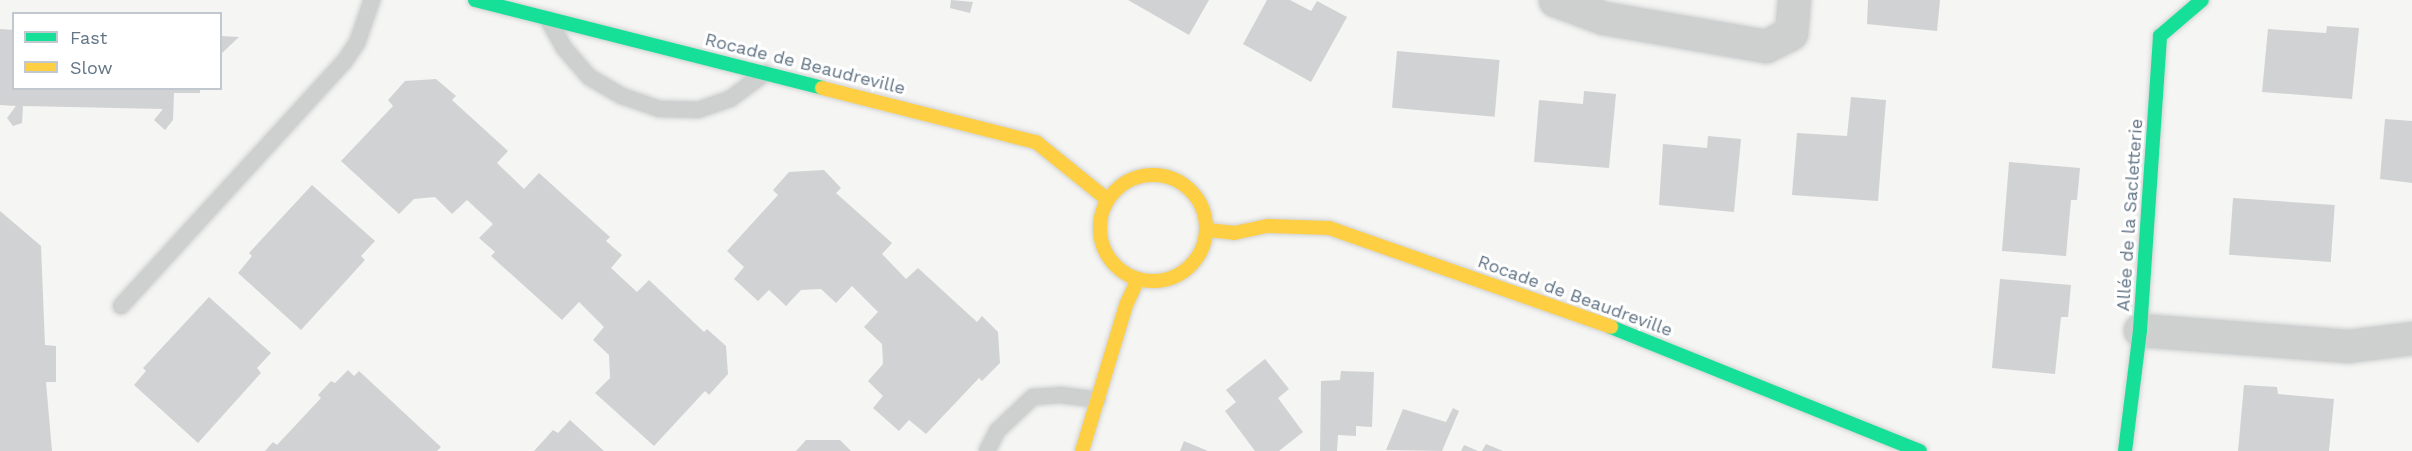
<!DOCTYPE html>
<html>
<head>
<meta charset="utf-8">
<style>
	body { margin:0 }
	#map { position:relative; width:2412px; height:451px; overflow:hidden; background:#f5f5f3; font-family:"Work Sans",sans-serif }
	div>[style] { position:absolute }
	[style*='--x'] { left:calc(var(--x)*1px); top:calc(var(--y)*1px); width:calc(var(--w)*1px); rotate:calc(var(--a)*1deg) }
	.building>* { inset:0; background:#d1d2d3; transform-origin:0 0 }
	.roads { filter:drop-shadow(0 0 2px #d0d2d3) drop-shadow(0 0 2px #d0d2d3) }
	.lane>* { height:16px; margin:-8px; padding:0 8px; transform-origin:8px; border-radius:8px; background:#ced0d0 }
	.street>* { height:33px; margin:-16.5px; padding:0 16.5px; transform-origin:16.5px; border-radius:16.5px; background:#ced0d0 }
	.fast>* { height:14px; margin:-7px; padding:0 7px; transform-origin:7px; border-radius:7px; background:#16e098 }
	.slow>* { height:14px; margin:-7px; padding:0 7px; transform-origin:7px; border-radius:7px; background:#ffcf43 }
	.slow>.ring { margin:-7px; padding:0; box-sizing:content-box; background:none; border:14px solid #ffcf43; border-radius:50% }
	span { translate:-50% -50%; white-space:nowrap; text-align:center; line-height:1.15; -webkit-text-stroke:6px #fff; paint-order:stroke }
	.street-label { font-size:18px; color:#637586 }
	.legend { position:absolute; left:12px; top:12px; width:210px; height:78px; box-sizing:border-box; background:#fff; border:2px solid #c1c8cf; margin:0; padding:8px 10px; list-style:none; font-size:18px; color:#637586 }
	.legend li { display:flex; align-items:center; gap:12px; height:30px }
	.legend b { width:30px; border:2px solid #c1c8cf }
</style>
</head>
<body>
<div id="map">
	<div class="building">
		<i style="clip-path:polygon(951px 0,973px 2px,970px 13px,950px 8px)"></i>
		<i style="clip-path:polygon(1128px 0,1209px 0,1189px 35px)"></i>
		<i style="clip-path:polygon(1267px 0,1290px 0,1311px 11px,1317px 1px,1347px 17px,1311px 82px,1243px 44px)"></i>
		<i style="clip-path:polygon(1868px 0,1940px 0,1937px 31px,1867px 24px)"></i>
		<i style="clip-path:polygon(2327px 26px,2359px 28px,2352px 99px,2262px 92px,2268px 29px,2326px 33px)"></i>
		<i style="clip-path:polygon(0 29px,14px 30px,14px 88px,200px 88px,200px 93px,174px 93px,173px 120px,165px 130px,154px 120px,163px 109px,23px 106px,22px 123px,13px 126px,7px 118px,16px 106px,0 105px)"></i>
		<i style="clip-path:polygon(220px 36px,239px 37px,220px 55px)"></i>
		<i style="left:1397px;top:51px;width:103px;height:57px;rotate:5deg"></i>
		<i style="clip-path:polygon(436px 79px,456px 96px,452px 100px,508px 151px,497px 163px,524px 189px,539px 173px,610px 237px,606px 241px,622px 255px,611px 268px,637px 292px,649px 280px,704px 332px,707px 329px,726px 346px,728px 374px,709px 395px,705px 391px,654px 446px,595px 393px,610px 378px,609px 355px,593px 340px,604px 327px,579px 302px,562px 320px,491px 256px,495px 252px,479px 238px,493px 224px,467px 200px,452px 214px,435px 197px,414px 199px,399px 214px,341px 161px,393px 106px,388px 100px,405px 81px)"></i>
		<i style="clip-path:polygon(1584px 91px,1616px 94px,1609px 168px,1534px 162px,1539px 100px,1583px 104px)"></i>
		<i style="clip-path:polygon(1851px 97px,1886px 100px,1878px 201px,1792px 195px,1797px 133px,1847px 136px)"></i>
		<i style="clip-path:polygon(2385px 119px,2412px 121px,2412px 183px,2380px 179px)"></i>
		<i style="clip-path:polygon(1708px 136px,1741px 139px,1734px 212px,1659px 205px,1663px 144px,1707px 148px)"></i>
		<i style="clip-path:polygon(2009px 162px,2080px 168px,2077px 200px,2071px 200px,2066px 256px,2002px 251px)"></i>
		<i style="clip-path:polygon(824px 170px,841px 188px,836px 193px,892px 243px,882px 254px,906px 279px,918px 268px,977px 322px,982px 316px,998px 332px,1000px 363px,982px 381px,979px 378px,926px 434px,909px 420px,899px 431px,873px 408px,883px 396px,868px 381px,883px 364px,882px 344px,864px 327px,878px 312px,852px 286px,836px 303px,821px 289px,801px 290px,786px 306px,769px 290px,758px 301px,734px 279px,744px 267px,727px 251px,778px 195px,773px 190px,789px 172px)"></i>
		<i style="clip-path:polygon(312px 185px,375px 241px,361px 256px,365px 260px,301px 330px,238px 273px,252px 256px,249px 253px)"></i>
		<i style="left:2233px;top:198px;width:102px;height:57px;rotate:4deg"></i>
		<i style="clip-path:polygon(0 211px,41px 246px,45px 345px,56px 346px,56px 382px,46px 382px,52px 451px,0 451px)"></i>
		<i style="clip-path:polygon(2000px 279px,2071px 285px,2068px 317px,2061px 317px,2055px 374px,1992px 368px)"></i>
		<i style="clip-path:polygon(209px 297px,271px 353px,257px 368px,261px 373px,198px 443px,134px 385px,146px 371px,143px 368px)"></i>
		<i style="clip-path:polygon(1265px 359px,1289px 389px,1278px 398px,1303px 432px,1279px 451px,1255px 451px,1225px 411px,1236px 402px,1226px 390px)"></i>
		<i style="clip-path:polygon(348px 370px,354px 376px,359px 371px,441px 447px,437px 451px,265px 451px,273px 442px,277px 445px,321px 398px,318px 395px,331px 381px,335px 383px)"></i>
		<i style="clip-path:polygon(1341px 371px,1374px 372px,1372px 427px,1356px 426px,1356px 436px,1338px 435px,1337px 451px,1320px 451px,1321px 381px,1340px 380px)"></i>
		<i style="clip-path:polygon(2244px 385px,2277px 387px,2278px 394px,2334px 399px,2329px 451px,2238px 451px)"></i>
		<i style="clip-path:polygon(1453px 408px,1459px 411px,1442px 451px,1386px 450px,1403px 409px,1446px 422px)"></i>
		<i style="clip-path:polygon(570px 420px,604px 451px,534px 451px,553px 430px,558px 433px)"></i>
		<i style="clip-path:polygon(806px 440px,840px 440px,851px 451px,796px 451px)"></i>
		<i style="clip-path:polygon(1184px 441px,1208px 451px,1180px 451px)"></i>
		<i style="clip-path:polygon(1486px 444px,1503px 451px,1482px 451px)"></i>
		<i style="clip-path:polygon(1464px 445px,1478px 451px,1461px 451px)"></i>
	</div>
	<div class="roads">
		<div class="lane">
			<i style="--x:548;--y:19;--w:33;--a:61"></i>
			<i style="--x:564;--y:48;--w:38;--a:49"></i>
			<i style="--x:589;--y:77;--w:38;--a:30"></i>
			<i style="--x:622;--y:96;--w:39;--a:19"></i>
			<i style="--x:659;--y:109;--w:39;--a:1"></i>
			<i style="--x:698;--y:110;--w:34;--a:-19"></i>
			<i style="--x:730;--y:99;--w:44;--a:-36.6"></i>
			<i style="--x:121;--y:306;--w:331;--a:-47.6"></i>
			<i style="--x:344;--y:62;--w:23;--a:-56"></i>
			<i style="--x:357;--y:43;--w:46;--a:-70.8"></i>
			<i style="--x:987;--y:451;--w:22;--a:-63"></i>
			<i style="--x:997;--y:431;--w:50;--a:-43.4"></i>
			<i style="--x:1033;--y:397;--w:27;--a:-4"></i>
			<i style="--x:1060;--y:395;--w:38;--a:7"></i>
		</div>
		<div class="street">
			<i style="--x:1555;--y:0;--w:52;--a:20.2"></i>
			<i style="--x:1604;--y:18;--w:164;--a:9.8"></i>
			<i style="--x:1766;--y:46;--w:28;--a:-27"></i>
			<i style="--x:1791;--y:33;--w:33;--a:-85"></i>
			<i style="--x:2140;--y:330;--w:209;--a:4.4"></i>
			<i style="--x:2348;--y:346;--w:64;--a:-7.1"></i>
		</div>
		<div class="fast">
			<i style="--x:475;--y:0;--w:358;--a:14.2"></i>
			<i style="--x:1611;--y:327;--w:333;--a:21.9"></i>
			<i style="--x:2125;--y:451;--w:122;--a:-82.9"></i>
			<i style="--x:2140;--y:330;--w:295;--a:-86.1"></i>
			<i style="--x:2160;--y:36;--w:55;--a:-40.6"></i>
		</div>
		<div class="slow">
			<i style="--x:822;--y:88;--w:221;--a:14.2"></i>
			<i style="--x:1036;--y:142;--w:92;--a:38.9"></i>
			<i class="ring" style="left:1100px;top:175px;width:92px;height:92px"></i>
			<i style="--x:1207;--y:230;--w:27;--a:6"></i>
			<i style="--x:1234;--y:233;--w:35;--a:-12"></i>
			<i style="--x:1268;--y:226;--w:61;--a:1.9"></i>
			<i style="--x:1329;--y:228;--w:299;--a:19.3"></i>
			<i style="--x:1082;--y:451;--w:152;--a:-73.2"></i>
			<i style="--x:1126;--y:305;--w:29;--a:-65"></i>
		</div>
	</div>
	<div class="street-label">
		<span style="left:805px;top:64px;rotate:14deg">Rocade de Beaudreville</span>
		<span style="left:2130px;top:215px;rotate:-86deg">Allée de la Sacletterie</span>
		<span style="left:1575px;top:296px;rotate:20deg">Rocade de Beaudreville</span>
	</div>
	<ul class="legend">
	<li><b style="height:8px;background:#16e098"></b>Fast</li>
	<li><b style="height:8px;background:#ffcf43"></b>Slow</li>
	</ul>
</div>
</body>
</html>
